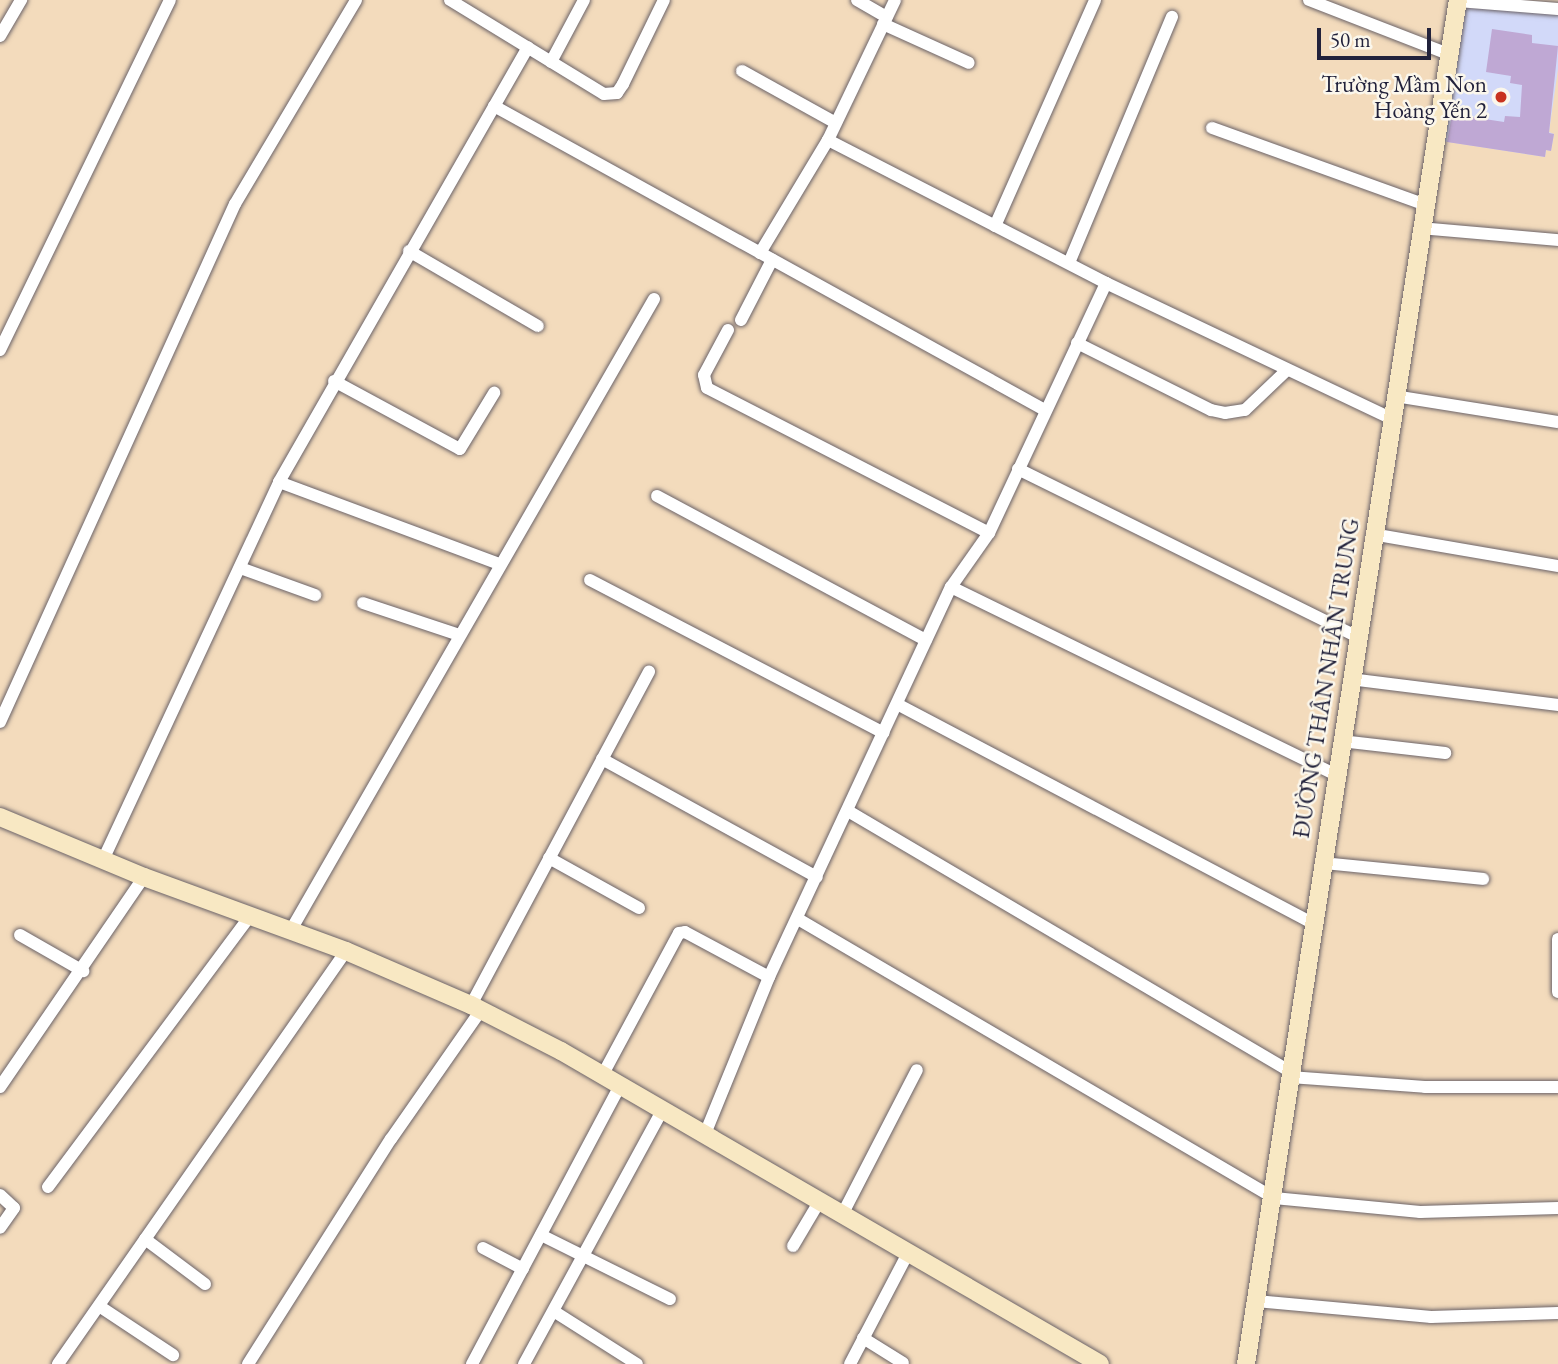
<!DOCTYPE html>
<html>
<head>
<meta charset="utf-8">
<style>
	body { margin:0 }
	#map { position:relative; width:1558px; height:1364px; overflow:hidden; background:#f3dbbc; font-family:"EB Garamond",serif }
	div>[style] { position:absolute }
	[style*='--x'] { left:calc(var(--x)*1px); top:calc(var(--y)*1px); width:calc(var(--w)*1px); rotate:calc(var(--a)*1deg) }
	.built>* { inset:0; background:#d2d9f9 }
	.building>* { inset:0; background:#bfa8d4 }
	.roads { filter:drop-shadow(0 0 2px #6b6368) drop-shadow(0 0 2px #6b6368) }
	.street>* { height:12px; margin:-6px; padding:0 6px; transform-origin:6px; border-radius:6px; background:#fff }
	.secondary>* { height:18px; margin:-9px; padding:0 9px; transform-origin:9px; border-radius:9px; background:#f8e8c3 }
	.dots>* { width:19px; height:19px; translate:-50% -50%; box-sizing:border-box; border:4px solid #fbf7ec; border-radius:50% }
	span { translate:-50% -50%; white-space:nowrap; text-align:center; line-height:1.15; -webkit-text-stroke:5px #fbf7ec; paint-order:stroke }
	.poi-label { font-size:23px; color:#22223b }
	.right { translate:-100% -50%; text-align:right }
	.street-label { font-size:23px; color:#22223b }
	.scale { position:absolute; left:1317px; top:28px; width:114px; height:32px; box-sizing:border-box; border:4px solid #22223b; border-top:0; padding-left:9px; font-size:21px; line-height:24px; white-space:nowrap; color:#22223b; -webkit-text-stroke:5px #fbf7ec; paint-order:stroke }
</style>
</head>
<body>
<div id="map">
	<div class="built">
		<i style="clip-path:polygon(1466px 7px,1558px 14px,1558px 69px,1549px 132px,1554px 134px,1551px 151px,1546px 150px,1545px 157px,1442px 141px)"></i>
	</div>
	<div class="building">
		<i style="clip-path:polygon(1492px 29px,1532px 35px,1532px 43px,1558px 46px,1549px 133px,1554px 134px,1551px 151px,1546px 150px,1545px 157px,1447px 142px,1452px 114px,1504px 122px,1505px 116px,1520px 117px,1522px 85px,1510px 83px,1511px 76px,1486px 72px)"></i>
	</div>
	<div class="roads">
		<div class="street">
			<i style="--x:450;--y:0;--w:180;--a:31.4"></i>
			<i style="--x:604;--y:94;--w:13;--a:-4"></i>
			<i style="--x:617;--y:93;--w:11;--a:-56"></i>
			<i style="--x:623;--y:84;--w:93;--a:-64"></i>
			<i style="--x:857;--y:0;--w:34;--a:30"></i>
			<i style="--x:1309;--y:0;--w:149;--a:21.2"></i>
			<i style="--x:1458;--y:1;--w:100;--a:4.6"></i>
			<i style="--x:883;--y:24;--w:94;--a:24.4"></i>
			<i style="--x:0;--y:36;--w:42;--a:-59.7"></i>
			<i style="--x:551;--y:62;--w:70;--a:-62"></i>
			<i style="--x:742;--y:71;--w:107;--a:29"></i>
			<i style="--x:494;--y:106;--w:629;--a:28.89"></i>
			<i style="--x:1212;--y:128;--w:224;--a:19.8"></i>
			<i style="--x:828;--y:140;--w:313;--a:27.2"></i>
			<i style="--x:1106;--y:283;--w:317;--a:25.4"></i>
			<i style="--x:995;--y:226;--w:247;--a:-66.1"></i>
			<i style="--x:1420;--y:228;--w:139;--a:5"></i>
			<i style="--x:409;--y:251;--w:149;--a:30.2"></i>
			<i style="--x:760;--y:253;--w:132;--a:-59"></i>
			<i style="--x:828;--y:140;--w:155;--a:-64.4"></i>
			<i style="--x:1069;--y:263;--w:267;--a:-67.3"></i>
			<i style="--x:741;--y:320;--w:68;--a:-62.7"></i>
			<i style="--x:728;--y:330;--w:51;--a:118.1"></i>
			<i style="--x:704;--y:375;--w:13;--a:77"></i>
			<i style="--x:707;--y:388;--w:317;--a:27.2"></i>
			<i style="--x:1077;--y:343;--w:150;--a:26.6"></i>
			<i style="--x:1211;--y:410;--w:14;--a:12"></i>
			<i style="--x:1225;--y:413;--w:20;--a:-9"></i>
			<i style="--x:1245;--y:410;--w:58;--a:-43.6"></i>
			<i style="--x:0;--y:350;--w:389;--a:-64.1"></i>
			<i style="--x:334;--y:381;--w:143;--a:28.4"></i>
			<i style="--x:460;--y:449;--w:66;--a:-58.7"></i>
			<i style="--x:1395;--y:396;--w:165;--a:9.1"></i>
			<i style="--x:1018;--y:469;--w:377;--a:26.3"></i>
			<i style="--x:279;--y:482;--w:236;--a:20.4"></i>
			<i style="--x:657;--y:496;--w:305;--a:28.2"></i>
			<i style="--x:1372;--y:534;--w:189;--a:9.8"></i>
			<i style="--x:240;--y:568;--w:80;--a:19.8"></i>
			<i style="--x:590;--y:580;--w:331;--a:27.5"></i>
			<i style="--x:951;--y:587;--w:429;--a:26"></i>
			<i style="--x:363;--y:603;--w:101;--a:18.4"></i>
			<i style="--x:1350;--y:679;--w:210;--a:7.1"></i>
			<i style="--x:897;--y:704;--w:470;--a:27.8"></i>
			<i style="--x:0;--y:722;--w:569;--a:-65.6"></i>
			<i style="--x:235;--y:204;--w:237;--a:-59.3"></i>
			<i style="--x:1341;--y:741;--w:105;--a:6.6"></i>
			<i style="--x:602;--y:759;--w:245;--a:28.8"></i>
			<i style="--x:848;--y:811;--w:514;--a:30.51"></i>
			<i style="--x:549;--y:858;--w:103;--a:29.1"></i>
			<i style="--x:103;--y:860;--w:417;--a:-65"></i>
			<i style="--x:279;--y:482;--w:501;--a:-60.21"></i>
			<i style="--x:1323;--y:863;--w:161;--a:5.7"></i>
			<i style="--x:798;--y:919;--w:552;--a:30.38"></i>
			<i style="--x:1274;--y:1198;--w:147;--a:5.5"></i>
			<i style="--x:1420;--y:1212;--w:138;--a:-1.7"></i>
			<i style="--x:291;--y:930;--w:728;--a:-60.09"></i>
			<i style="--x:20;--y:935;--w:73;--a:29.7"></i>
			<i style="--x:1558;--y:939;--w:53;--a:90"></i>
			<i style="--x:471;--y:1005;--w:378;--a:-61.9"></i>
			<i style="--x:602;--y:1076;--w:162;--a:-61.7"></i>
			<i style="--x:679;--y:933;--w:6;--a:-9"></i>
			<i style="--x:685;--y:932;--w:95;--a:28.2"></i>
			<i style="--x:1290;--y:1077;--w:135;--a:4.2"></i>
			<i style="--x:1425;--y:1087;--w:133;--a:0"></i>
			<i style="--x:0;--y:1087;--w:255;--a:-55.6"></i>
			<i style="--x:705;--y:1134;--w:170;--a:-67.8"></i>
			<i style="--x:769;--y:977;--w:430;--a:-65"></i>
			<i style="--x:951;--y:587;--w:66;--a:-54.9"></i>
			<i style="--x:989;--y:533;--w:276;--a:-64.9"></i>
			<i style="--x:48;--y:1187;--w:338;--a:-53.3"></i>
			<i style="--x:0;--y:1195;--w:19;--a:43"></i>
			<i style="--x:14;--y:1208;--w:24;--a:125"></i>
			<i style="--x:842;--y:1215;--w:163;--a:-62.7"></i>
			<i style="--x:541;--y:1235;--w:144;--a:26.4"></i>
			<i style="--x:145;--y:1239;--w:75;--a:36.9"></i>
			<i style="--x:793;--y:1246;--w:51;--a:-59.4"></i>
			<i style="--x:483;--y:1248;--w:45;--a:27.7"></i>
			<i style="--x:1256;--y:1301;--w:176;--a:5.2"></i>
			<i style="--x:1431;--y:1317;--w:127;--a:-1.8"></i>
			<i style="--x:99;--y:1306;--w:89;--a:33.5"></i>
			<i style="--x:555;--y:1312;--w:97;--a:32.4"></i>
			<i style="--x:863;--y:1338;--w:47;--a:32"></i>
			<i style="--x:58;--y:1364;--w:504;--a:-55.11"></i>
			<i style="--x:248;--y:1364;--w:267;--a:-57.6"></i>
			<i style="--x:391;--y:1139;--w:157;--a:-55.1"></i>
			<i style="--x:472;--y:1364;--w:315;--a:-62"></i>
			<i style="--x:524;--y:1364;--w:288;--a:-61.4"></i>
			<i style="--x:850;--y:1364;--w:125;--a:-62.4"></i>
		</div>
		<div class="secondary">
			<i style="--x:0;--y:817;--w:156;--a:22.6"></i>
			<i style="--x:144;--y:877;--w:215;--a:20.1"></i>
			<i style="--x:346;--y:951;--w:136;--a:23.4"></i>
			<i style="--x:471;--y:1005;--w:101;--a:27.1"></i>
			<i style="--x:561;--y:1051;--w:623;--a:30.14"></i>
			<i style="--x:1246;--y:1364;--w:1380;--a:-81.17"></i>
		</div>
	</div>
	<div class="dots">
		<i style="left:1501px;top:97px;background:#c8321e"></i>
	</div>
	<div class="poi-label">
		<span class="right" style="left:1487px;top:97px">Trường Mầm Non<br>Hoàng Yến 2</span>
	</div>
	<div class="street-label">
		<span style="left:1326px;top:678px;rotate:-81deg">ĐƯỜNG THÂN NHÂN TRUNG</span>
	</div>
	<div class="scale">50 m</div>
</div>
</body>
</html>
